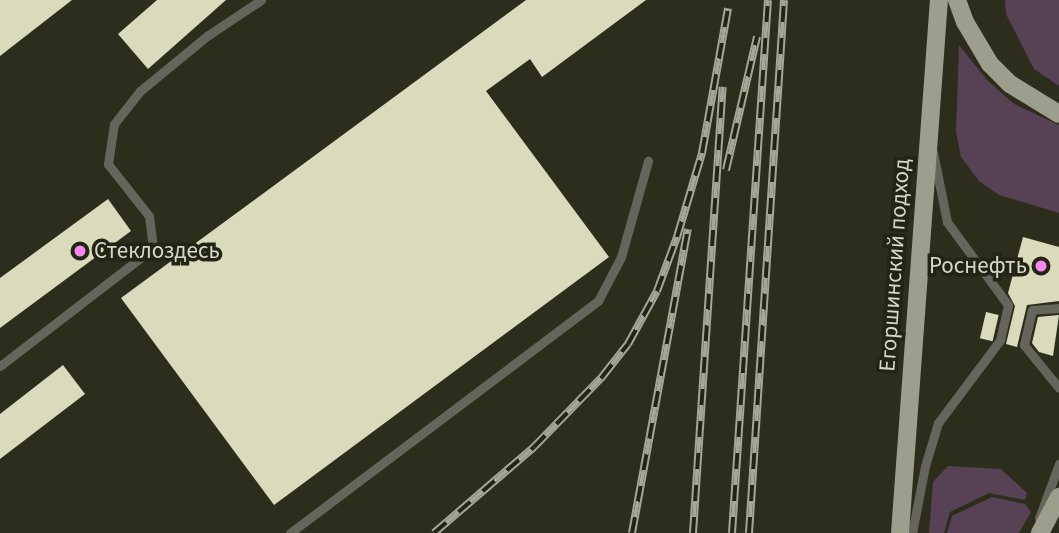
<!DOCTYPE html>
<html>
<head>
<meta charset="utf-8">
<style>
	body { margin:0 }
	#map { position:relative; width:1059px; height:533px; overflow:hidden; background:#2d2d1b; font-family:"Source Sans 3",sans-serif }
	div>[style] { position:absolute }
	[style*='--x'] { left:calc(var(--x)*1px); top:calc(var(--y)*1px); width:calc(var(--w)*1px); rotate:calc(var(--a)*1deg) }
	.green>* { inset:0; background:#574255 }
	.building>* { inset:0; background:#dadbbd; transform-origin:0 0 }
	.lane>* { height:9px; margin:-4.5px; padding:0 4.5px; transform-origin:4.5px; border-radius:4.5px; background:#65655c }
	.primary>* { height:18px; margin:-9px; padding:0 9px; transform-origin:9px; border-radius:9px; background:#9d9e8b }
	.rail>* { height:8px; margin-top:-4px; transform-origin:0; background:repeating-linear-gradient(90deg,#232411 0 16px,#a5a598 0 32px); box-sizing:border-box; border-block:2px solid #a5a598 }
	.dots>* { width:19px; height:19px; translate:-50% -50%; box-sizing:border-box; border:4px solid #232411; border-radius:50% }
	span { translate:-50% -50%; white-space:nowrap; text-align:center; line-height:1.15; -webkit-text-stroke:7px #232411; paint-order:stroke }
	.poi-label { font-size:23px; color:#d7d7cc }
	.left { translate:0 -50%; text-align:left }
	.right { translate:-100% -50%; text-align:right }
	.street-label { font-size:23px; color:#d7d7cc }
</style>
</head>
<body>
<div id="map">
	<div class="green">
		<i style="clip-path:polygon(1005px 0,1059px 0,1059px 86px,1034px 69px,1006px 14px)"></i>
		<i style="clip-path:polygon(959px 45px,987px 80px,1014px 104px,1059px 125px,1059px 213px,999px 195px,979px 181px,961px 157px,956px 132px)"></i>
		<i style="clip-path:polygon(948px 466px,1001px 469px,1027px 493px,1025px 500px,989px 493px,950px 512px,944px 533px,929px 533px,933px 482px)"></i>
		<i style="clip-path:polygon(992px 497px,1025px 504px,1031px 512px,1019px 533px,947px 533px,952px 516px)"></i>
	</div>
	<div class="building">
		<i style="clip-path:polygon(0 0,72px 0,0 56px)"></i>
		<i style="clip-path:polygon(157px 0,226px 0,148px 69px,118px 34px)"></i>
		<i style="clip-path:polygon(526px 0,646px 0,542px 77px,530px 59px,486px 91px,609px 257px,274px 505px,121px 298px)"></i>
		<i style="clip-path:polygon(108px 199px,131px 231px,0 328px,0 278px)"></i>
		<i style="clip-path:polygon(1023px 237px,1059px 247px,1059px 301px,1027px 305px,1017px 347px,1006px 344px,1015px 306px,1008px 293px)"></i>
		<i style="left:986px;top:312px;width:13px;height:27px;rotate:13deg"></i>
		<i style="clip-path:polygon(1059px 315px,1053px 356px,1039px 352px,1032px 343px,1038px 317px)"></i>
		<i style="clip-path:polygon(63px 365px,85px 394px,0 459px,0 414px)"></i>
	</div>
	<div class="lane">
		<i style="--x:1059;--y:308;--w:27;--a:176"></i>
		<i style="--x:1032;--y:310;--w:36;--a:103"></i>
		<i style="--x:1024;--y:345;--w:55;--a:50.9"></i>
		<i style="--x:0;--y:366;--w:193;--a:-37.6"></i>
		<i style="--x:153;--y:248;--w:32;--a:-97"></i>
		<i style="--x:149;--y:216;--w:66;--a:-128.3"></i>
		<i style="--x:108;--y:164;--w:40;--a:-81.5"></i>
		<i style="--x:114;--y:124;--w:42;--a:-51.8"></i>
		<i style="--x:140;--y:91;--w:87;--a:-39.4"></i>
		<i style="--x:207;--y:36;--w:65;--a:-33.7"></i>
		<i style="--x:1039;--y:518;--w:58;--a:-69.7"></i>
		<i style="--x:290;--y:533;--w:386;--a:-37"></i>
		<i style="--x:598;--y:301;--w:50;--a:-62.4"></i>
		<i style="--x:621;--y:257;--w:100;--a:-74.3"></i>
		<i style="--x:912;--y:533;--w:68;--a:-79"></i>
		<i style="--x:925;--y:466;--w:45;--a:-73.2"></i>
		<i style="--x:938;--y:423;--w:104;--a:-53.2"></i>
		<i style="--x:1000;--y:340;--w:36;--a:-77"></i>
		<i style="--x:1008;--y:305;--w:103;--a:-126.3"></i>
		<i style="--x:947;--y:222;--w:71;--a:-101.3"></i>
	</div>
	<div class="primary">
		<i style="--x:957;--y:0;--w:23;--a:70"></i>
		<i style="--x:965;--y:22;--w:49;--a:59.2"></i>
		<i style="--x:990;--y:64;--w:28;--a:45"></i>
		<i style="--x:1010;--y:84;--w:57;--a:31.5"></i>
		<i style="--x:900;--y:533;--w:534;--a:-85.82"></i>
		<i style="--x:1040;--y:533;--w:41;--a:-62.2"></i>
	</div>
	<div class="rail">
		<i style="--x:726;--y:170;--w:137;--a:-76.9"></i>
		<i style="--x:434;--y:533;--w:132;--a:-40.7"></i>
		<i style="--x:534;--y:447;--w:98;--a:-45.8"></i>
		<i style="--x:602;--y:377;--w:42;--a:-51.8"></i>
		<i style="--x:628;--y:344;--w:60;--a:-61.3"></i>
		<i style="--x:657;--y:291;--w:58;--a:-69.7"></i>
		<i style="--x:677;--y:237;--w:88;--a:-73.4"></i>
		<i style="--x:702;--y:153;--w:147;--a:-79.8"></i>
		<i style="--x:632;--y:533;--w:309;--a:-79.6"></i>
		<i style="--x:693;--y:533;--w:447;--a:-86.2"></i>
		<i style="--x:732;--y:533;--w:534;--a:-86.14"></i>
		<i style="--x:749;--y:533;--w:534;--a:-86.24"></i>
	</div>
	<div class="dots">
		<i style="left:80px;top:251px;background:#f589ef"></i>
		<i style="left:1041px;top:266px;background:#f589ef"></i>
	</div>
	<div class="poi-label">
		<span class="left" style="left:94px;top:251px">Стеклоздесь</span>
		<span class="right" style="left:1027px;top:266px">Роснефть</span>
	</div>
	<div class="street-label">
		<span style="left:895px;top:265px;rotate:-86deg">Егоршинский подход</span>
	</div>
</div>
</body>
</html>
